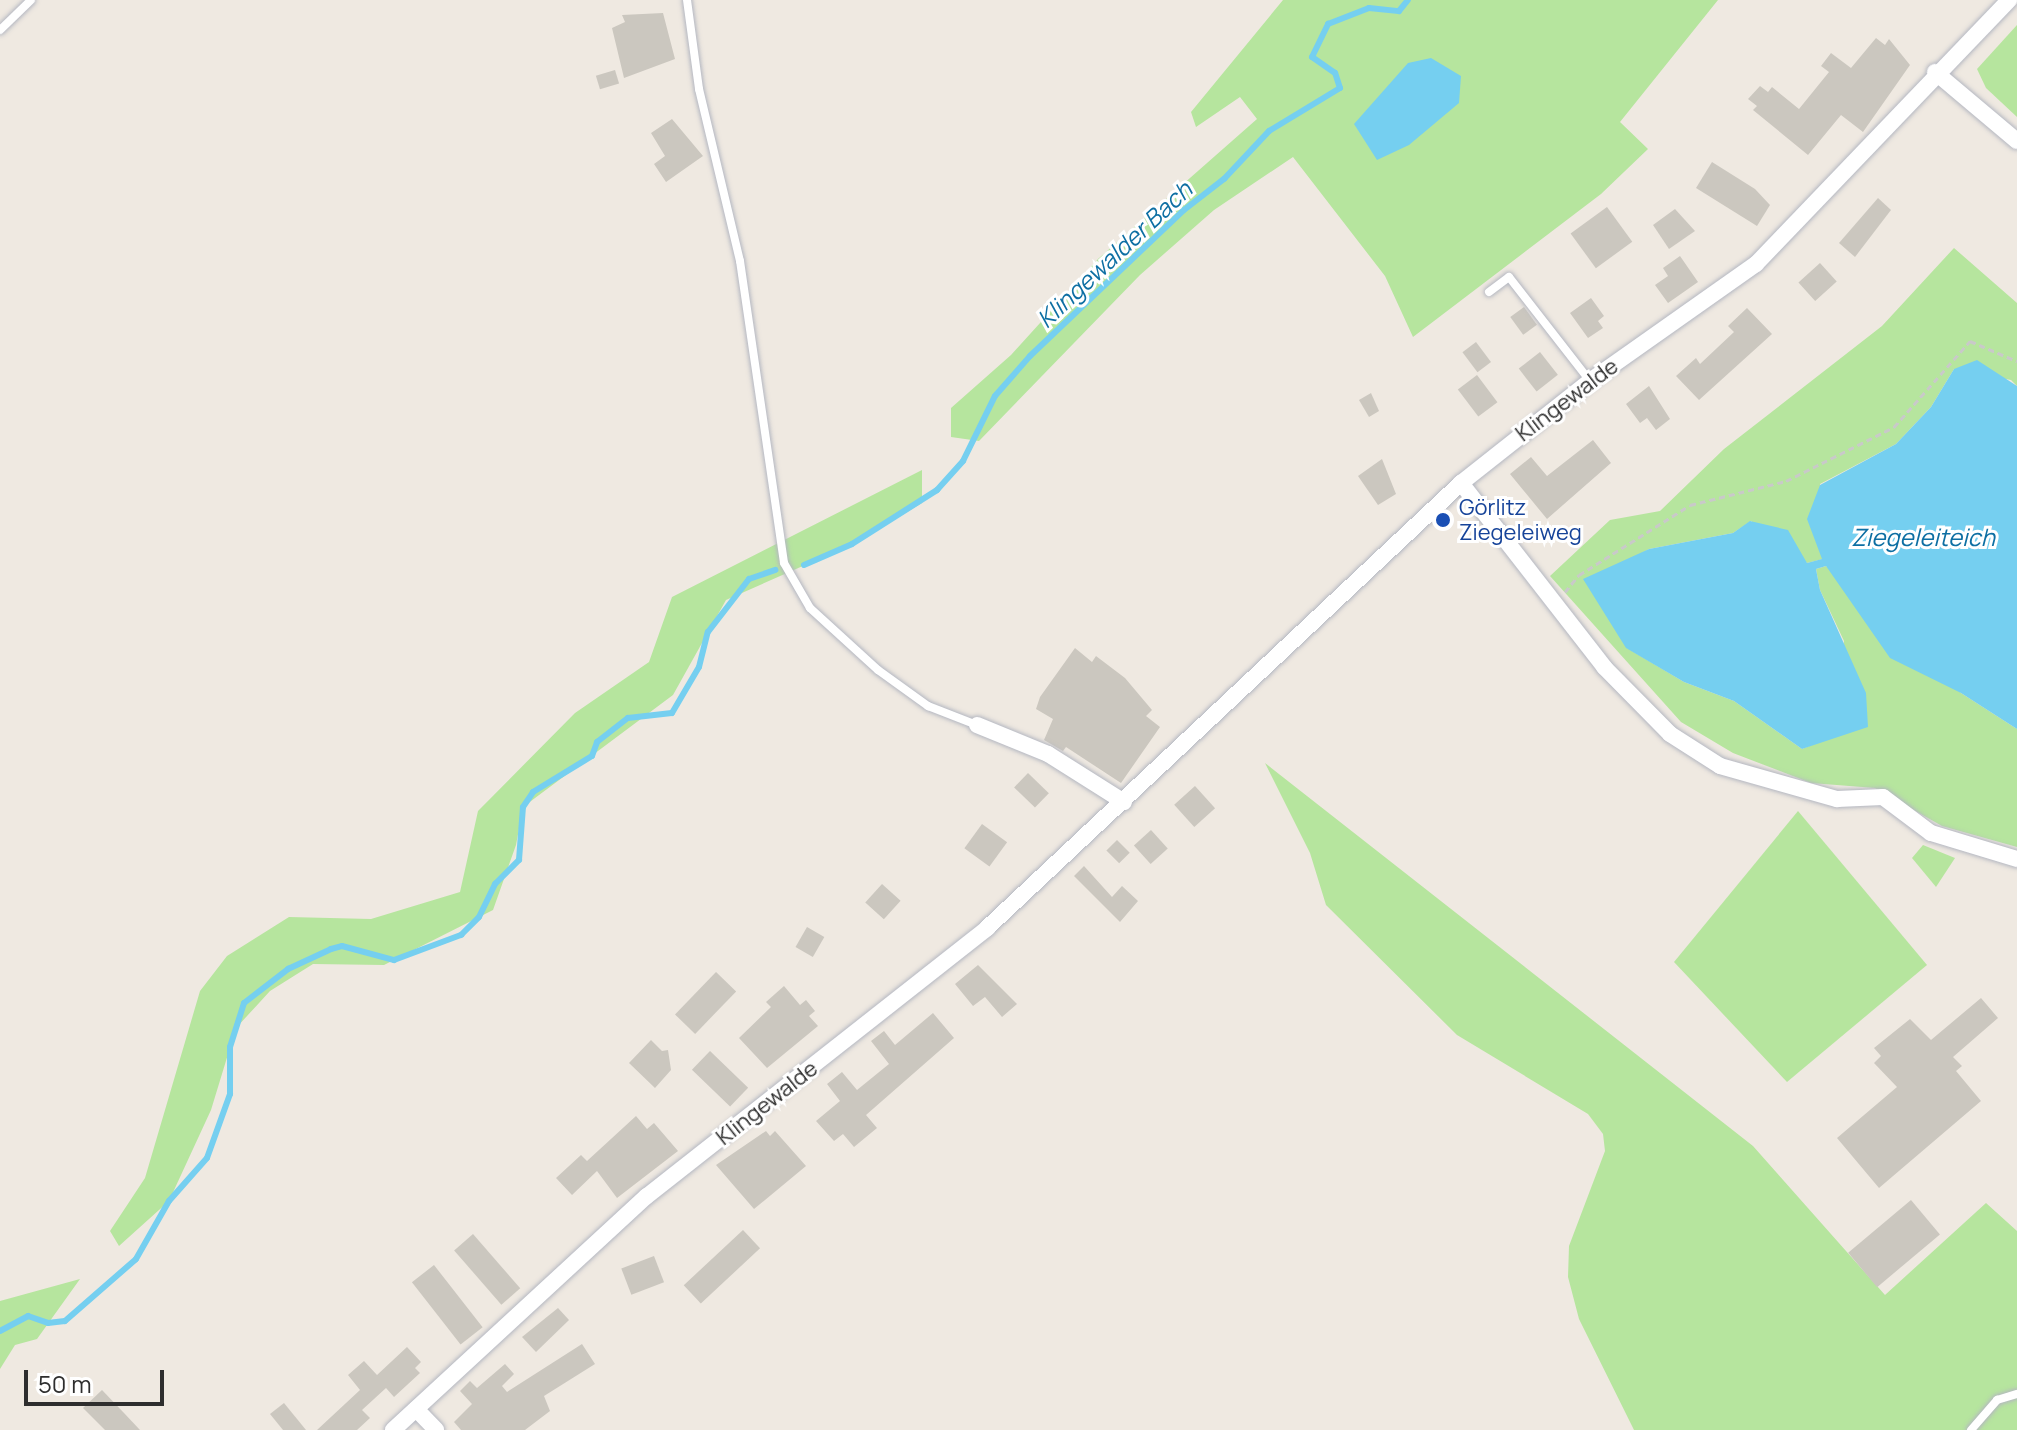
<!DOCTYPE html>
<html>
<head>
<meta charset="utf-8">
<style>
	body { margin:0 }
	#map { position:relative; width:2017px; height:1430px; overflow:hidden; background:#efe9e1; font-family:Manrope,sans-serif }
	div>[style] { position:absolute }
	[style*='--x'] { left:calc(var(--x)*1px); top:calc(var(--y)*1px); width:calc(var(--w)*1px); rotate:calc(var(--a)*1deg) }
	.green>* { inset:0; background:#b6e59e }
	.water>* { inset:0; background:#75cff0 }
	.stream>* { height:6px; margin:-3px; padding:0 3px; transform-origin:3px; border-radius:3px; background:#75cff0 }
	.building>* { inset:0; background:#cbc7bf; transform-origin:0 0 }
	.path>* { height:3px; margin-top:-1.5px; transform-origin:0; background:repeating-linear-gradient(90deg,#c9c9c9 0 6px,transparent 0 10px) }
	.roads { filter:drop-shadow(0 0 2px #b4b7c1) drop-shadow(0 0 2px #b4b7c1) }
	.lane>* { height:8px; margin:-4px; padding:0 4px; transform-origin:4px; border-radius:4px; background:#fff }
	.street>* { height:16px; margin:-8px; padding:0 8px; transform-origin:8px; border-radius:8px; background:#fff }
	.dots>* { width:22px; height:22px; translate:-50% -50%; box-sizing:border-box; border:4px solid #fff; border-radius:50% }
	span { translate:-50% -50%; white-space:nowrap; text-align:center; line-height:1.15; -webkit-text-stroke:6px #fff; paint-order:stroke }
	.street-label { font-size:22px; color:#2e2e2e }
	.transit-label { font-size:22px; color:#164399 }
	.left { translate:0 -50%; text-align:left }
	.water-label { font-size:24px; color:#0d6fa3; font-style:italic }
	.scale { position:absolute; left:24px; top:1370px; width:140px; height:36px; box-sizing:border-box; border:4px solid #2e2e2e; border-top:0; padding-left:10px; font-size:24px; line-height:28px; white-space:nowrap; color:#2e2e2e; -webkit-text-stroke:6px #fff; paint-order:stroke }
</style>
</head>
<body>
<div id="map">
	<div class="green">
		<i style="clip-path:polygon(1283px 0,1718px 0,1620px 122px,1648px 149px,1601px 194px,1413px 337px,1385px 276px,1293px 157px,1214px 210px,1140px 275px,979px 441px,951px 437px,951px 408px,1011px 355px,1098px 259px,1257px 119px,1240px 97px,1196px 127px,1191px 112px)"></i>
		<i style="clip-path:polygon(2017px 25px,2017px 117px,1986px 88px,1977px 69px)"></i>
		<i style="clip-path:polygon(1954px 248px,2017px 303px,2017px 386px,2011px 380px,1954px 369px,1931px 407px,1896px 444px,1820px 484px,1823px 559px,1807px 563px,1751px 521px,1733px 533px,1649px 549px,1627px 561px,1627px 648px,1684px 682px,1734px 701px,1802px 749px,1832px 737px,1844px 641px,1820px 590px,1816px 569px,1826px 566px,1961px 693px,2017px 729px,2017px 847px,1942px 826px,1875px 788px,1811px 783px,1733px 753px,1681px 722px,1550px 576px,1610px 520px,1660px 511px,1724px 449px,1882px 326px)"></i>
		<i style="clip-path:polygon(922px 470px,922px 503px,855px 543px,726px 600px,673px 695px,523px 807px,516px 845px,493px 910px,384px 965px,313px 964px,270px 991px,236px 1028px,211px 1110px,169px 1201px,119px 1246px,110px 1231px,145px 1178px,200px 991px,227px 956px,289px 917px,371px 919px,460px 892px,478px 811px,575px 713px,649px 662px,672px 597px)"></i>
		<i style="clip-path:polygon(1265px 763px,1753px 1146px,1885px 1295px,1986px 1203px,2017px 1231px,2017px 1430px,1634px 1430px,1579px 1319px,1568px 1277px,1569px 1246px,1605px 1151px,1603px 1134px,1588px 1114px,1457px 1035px,1326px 905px,1310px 853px)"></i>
		<i style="clip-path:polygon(1798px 811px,1927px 965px,1787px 1082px,1674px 962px)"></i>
		<i style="clip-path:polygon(1923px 845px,1955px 858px,1936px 887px,1912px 858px)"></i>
		<i style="clip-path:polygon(80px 1279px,37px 1339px,15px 1345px,0 1369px,0 1301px)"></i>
	</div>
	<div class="water">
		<i style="clip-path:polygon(1431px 58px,1461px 76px,1459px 103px,1409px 145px,1377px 160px,1354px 124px,1408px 63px)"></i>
		<i style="clip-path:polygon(1977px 360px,2017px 386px,2017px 729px,1961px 693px,1890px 658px,1826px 566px,1816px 569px,1820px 590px,1866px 693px,1868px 727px,1802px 749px,1734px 701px,1684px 682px,1626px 648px,1583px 579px,1649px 549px,1733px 533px,1750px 521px,1788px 530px,1807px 563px,1822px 559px,1807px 519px,1820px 485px,1896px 444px,1931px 407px,1954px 369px)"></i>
	</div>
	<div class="stream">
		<i style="--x:804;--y:565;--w:52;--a:-23.6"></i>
		<i style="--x:852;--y:544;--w:101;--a:-32.4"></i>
		<i style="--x:937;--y:490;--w:39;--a:-48"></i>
		<i style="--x:963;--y:461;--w:72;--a:-63.8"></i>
		<i style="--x:995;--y:396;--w:53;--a:-48.8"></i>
		<i style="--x:1030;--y:356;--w:212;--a:-43.5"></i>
		<i style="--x:1184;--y:210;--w:51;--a:-37.8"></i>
		<i style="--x:1224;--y:179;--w:66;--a:-46.8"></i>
		<i style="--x:1269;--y:131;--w:83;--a:-31.2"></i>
		<i style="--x:1340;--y:88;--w:16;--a:-108"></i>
		<i style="--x:1335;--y:73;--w:28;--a:-145"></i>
		<i style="--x:1312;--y:57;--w:37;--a:-64"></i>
		<i style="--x:1328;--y:24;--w:44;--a:-21.3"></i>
		<i style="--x:1369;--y:8;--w:30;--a:6"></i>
		<i style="--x:1399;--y:11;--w:14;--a:-51"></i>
		<i style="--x:0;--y:1331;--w:32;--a:-28"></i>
		<i style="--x:28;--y:1316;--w:21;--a:19"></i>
		<i style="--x:48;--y:1323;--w:17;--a:-7"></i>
		<i style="--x:65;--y:1321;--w:94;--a:-41.1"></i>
		<i style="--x:136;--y:1259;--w:67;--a:-60.4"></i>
		<i style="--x:169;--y:1201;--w:57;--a:-48.5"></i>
		<i style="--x:207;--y:1158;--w:68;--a:-70.2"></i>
		<i style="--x:230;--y:1094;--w:47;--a:-90"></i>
		<i style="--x:230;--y:1047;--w:46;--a:-72.3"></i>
		<i style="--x:244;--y:1003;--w:56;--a:-37.7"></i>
		<i style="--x:288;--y:969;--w:47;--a:-24.9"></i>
		<i style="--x:331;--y:949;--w:11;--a:-15"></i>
		<i style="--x:342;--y:946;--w:54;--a:15.1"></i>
		<i style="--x:394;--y:960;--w:72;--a:-20.5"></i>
		<i style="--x:461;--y:935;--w:25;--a:-45"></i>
		<i style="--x:479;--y:917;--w:37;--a:-64"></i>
		<i style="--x:495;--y:884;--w:34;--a:-45"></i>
		<i style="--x:519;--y:860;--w:53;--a:-85.7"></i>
		<i style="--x:523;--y:807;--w:18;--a:-56"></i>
		<i style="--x:533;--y:792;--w:69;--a:-31.4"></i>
		<i style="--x:592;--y:756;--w:15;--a:-70"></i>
		<i style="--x:597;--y:742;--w:39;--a:-38"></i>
		<i style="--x:628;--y:718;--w:44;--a:-6.5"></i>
		<i style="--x:672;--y:713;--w:53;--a:-59.6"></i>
		<i style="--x:699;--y:667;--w:36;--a:-76"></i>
		<i style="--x:708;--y:632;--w:67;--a:-52.3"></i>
		<i style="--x:749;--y:579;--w:28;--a:-19"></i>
	</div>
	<div class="building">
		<i style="clip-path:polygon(663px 13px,675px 59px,624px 78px,612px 28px,625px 22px,622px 15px)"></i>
		<i style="clip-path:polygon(1876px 38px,1885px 45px,1889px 39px,1910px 65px,1863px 132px,1841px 115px,1808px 155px,1753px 110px,1757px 106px,1748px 99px,1760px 86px,1768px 92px,1772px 87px,1799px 109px,1829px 72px,1821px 66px,1831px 53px,1851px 68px)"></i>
		<i style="left:615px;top:70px;width:14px;height:20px;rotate:73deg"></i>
		<i style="clip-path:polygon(672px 119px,703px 156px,666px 182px,654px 164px,665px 156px,651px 133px)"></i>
		<i style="clip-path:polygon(1712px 162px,1755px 189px,1770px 205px,1757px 226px,1696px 188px)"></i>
		<i style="clip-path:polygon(1878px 198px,1891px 210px,1855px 257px,1839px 243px)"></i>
		<i style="left:1607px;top:207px;width:43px;height:45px;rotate:54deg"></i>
		<i style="clip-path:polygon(1675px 209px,1695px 231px,1669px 249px,1653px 225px)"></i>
		<i style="clip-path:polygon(1680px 256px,1698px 282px,1668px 303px,1655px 285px,1668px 276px,1663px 268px)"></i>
		<i style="left:1820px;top:263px;width:25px;height:29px;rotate:48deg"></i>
		<i style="clip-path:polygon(1591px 298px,1604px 316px,1598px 321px,1603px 328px,1588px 338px,1570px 313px)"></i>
		<i style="left:1524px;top:307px;width:22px;height:17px;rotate:54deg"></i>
		<i style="clip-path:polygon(1747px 308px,1772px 334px,1699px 400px,1676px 376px,1696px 358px,1700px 364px,1734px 332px,1728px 326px)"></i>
		<i style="left:1476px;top:342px;width:25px;height:17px;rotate:53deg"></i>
		<i style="left:1540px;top:352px;width:29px;height:27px;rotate:52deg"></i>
		<i style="left:1477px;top:375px;width:34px;height:24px;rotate:53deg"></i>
		<i style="clip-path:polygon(1649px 386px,1670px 419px,1656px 430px,1647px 418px,1640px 423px,1626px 404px)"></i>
		<i style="clip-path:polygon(1371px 393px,1379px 411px,1369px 417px,1359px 400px)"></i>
		<i style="clip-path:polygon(1593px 440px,1611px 463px,1547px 519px,1510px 474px,1531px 457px,1547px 476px)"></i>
		<i style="clip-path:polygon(1382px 459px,1396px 494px,1378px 505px,1358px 476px)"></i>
		<i style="clip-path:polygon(1075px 648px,1092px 662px,1096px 656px,1125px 678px,1152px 710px,1146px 716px,1160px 727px,1121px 783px,1066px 747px,1063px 751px,1044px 740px,1053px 719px,1036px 709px,1040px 697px)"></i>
		<i style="left:1028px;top:773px;width:29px;height:20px;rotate:44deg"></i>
		<i style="left:1195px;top:786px;width:30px;height:28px;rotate:48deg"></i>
		<i style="left:982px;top:824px;width:31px;height:30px;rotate:36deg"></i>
		<i style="left:1151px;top:830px;width:25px;height:23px;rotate:48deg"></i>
		<i style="left:1117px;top:840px;width:18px;height:15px;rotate:45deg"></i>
		<i style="clip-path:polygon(1084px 866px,1112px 897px,1122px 886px,1138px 901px,1120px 922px,1074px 876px)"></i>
		<i style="left:882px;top:884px;width:25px;height:25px;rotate:42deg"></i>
		<i style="left:807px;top:927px;width:20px;height:23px;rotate:30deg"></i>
		<i style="clip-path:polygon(978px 965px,1017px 1004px,1002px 1017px,985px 997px,973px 1006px,955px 984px)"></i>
		<i style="left:716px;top:972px;width:28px;height:59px;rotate:44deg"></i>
		<i style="clip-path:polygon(784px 986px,800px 1005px,806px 1000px,815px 1011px,809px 1016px,818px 1026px,767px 1068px,739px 1038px,771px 1007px,766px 1002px)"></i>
		<i style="clip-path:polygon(1981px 998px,1998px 1018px,1953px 1057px,1962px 1066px,1956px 1071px,1981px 1101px,1879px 1188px,1837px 1138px,1897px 1087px,1874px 1063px,1881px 1056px,1874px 1048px,1910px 1019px,1931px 1040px)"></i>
		<i style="clip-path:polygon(933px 1013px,954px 1038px,866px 1115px,877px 1128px,854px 1147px,843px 1134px,834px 1141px,816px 1121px,840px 1101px,827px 1084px,842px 1072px,857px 1090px,889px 1064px,871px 1041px,884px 1031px,895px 1045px)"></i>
		<i style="clip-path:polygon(651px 1040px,662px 1051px,668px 1050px,671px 1070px,655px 1088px,629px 1063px)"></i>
		<i style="left:710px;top:1051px;width:53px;height:26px;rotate:44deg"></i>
		<i style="clip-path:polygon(636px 1116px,647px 1129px,654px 1123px,678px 1151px,617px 1198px,597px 1171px,572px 1195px,556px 1178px,581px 1155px,587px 1161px)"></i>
		<i style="clip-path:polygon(766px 1131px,770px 1136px,775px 1131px,806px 1166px,754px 1209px,716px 1165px)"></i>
		<i style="left:1911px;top:1200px;width:45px;height:82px;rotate:50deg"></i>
		<i style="left:743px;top:1230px;width:25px;height:81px;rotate:47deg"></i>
		<i style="left:473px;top:1234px;width:72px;height:25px;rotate:49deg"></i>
		<i style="left:654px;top:1256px;width:28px;height:35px;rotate:69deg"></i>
		<i style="left:434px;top:1265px;width:79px;height:28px;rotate:52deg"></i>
		<i style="clip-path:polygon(558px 1308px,569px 1320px,536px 1352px,522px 1337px)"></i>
		<i style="clip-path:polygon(582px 1344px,595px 1364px,544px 1396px,550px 1411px,525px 1430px,461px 1430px,454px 1422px,472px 1404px,460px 1391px,470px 1381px,477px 1388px,505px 1364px,514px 1374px,502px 1386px,507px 1392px)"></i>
		<i style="clip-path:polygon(407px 1347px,421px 1362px,415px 1368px,420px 1373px,394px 1397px,386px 1388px,362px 1410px,370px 1418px,357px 1430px,317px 1430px,360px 1390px,348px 1375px,364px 1361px,377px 1375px)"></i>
		<i style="clip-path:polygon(102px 1390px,124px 1413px,140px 1430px,105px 1430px,83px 1408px)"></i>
		<i style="clip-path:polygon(284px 1403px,306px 1430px,283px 1430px,270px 1414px)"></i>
	</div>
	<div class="path">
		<i style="--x:1565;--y:592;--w:22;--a:-51"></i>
		<i style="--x:1579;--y:575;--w:131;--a:-32.2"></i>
		<i style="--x:1690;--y:505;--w:99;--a:-14"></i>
		<i style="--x:1786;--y:481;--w:121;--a:-26.6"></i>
		<i style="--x:1894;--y:427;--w:115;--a:-48.5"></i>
		<i style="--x:1970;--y:341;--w:51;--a:23.1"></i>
	</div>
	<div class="roads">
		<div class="lane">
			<i style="--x:687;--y:0;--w:90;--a:82.3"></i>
			<i style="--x:699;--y:89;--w:177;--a:76.6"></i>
			<i style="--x:740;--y:261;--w:305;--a:81.7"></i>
			<i style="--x:784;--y:563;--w:52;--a:60"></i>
			<i style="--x:810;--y:608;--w:92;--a:42.4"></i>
			<i style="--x:878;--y:670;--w:62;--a:35.8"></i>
			<i style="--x:928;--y:706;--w:53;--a:21.2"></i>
			<i style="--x:0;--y:30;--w:43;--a:-44.1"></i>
			<i style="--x:1489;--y:292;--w:25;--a:-37"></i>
			<i style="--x:1509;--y:277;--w:132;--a:52.1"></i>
			<i style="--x:1971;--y:1430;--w:40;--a:-49"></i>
			<i style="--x:1997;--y:1400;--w:21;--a:-17"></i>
		</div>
		<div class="street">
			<i style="--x:1935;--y:72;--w:107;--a:40.1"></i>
			<i style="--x:1461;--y:483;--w:233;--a:52.1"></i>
			<i style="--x:1604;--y:667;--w:94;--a:45.4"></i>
			<i style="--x:1670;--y:734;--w:59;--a:32.6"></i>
			<i style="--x:1720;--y:766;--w:122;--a:15.8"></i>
			<i style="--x:1837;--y:799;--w:46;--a:-2.5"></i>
			<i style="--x:1883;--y:797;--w:60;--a:36.9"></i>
			<i style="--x:1931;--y:833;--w:90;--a:16.8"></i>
			<i style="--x:977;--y:725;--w:77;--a:22.2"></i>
			<i style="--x:1048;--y:754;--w:90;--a:32.3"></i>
			<i style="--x:416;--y:1409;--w:29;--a:46"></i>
			<i style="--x:393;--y:1430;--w:345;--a:-42.7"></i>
			<i style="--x:647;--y:1196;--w:433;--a:-38.2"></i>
			<i style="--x:987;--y:928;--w:650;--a:-43.19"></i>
			<i style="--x:1461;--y:483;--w:164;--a:-38.3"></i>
			<i style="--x:1590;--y:381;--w:203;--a:-35.2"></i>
			<i style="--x:1756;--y:264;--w:366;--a:-46.2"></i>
		</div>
	</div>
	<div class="dots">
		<i style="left:1443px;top:520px;background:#1a4fb4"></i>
	</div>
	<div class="street-label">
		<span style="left:1567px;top:400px;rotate:-37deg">Klingewalde</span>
		<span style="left:767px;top:1103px;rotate:-38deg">Klingewalde</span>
	</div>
	<div class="transit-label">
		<span class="left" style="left:1459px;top:520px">Görlitz<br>Ziegeleiweg</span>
	</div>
	<div class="water-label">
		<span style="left:1114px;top:254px;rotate:-43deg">Klingewalder Bach</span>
		<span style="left:1923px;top:537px">Ziegeleiteich</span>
	</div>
	<div class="scale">50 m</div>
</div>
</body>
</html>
